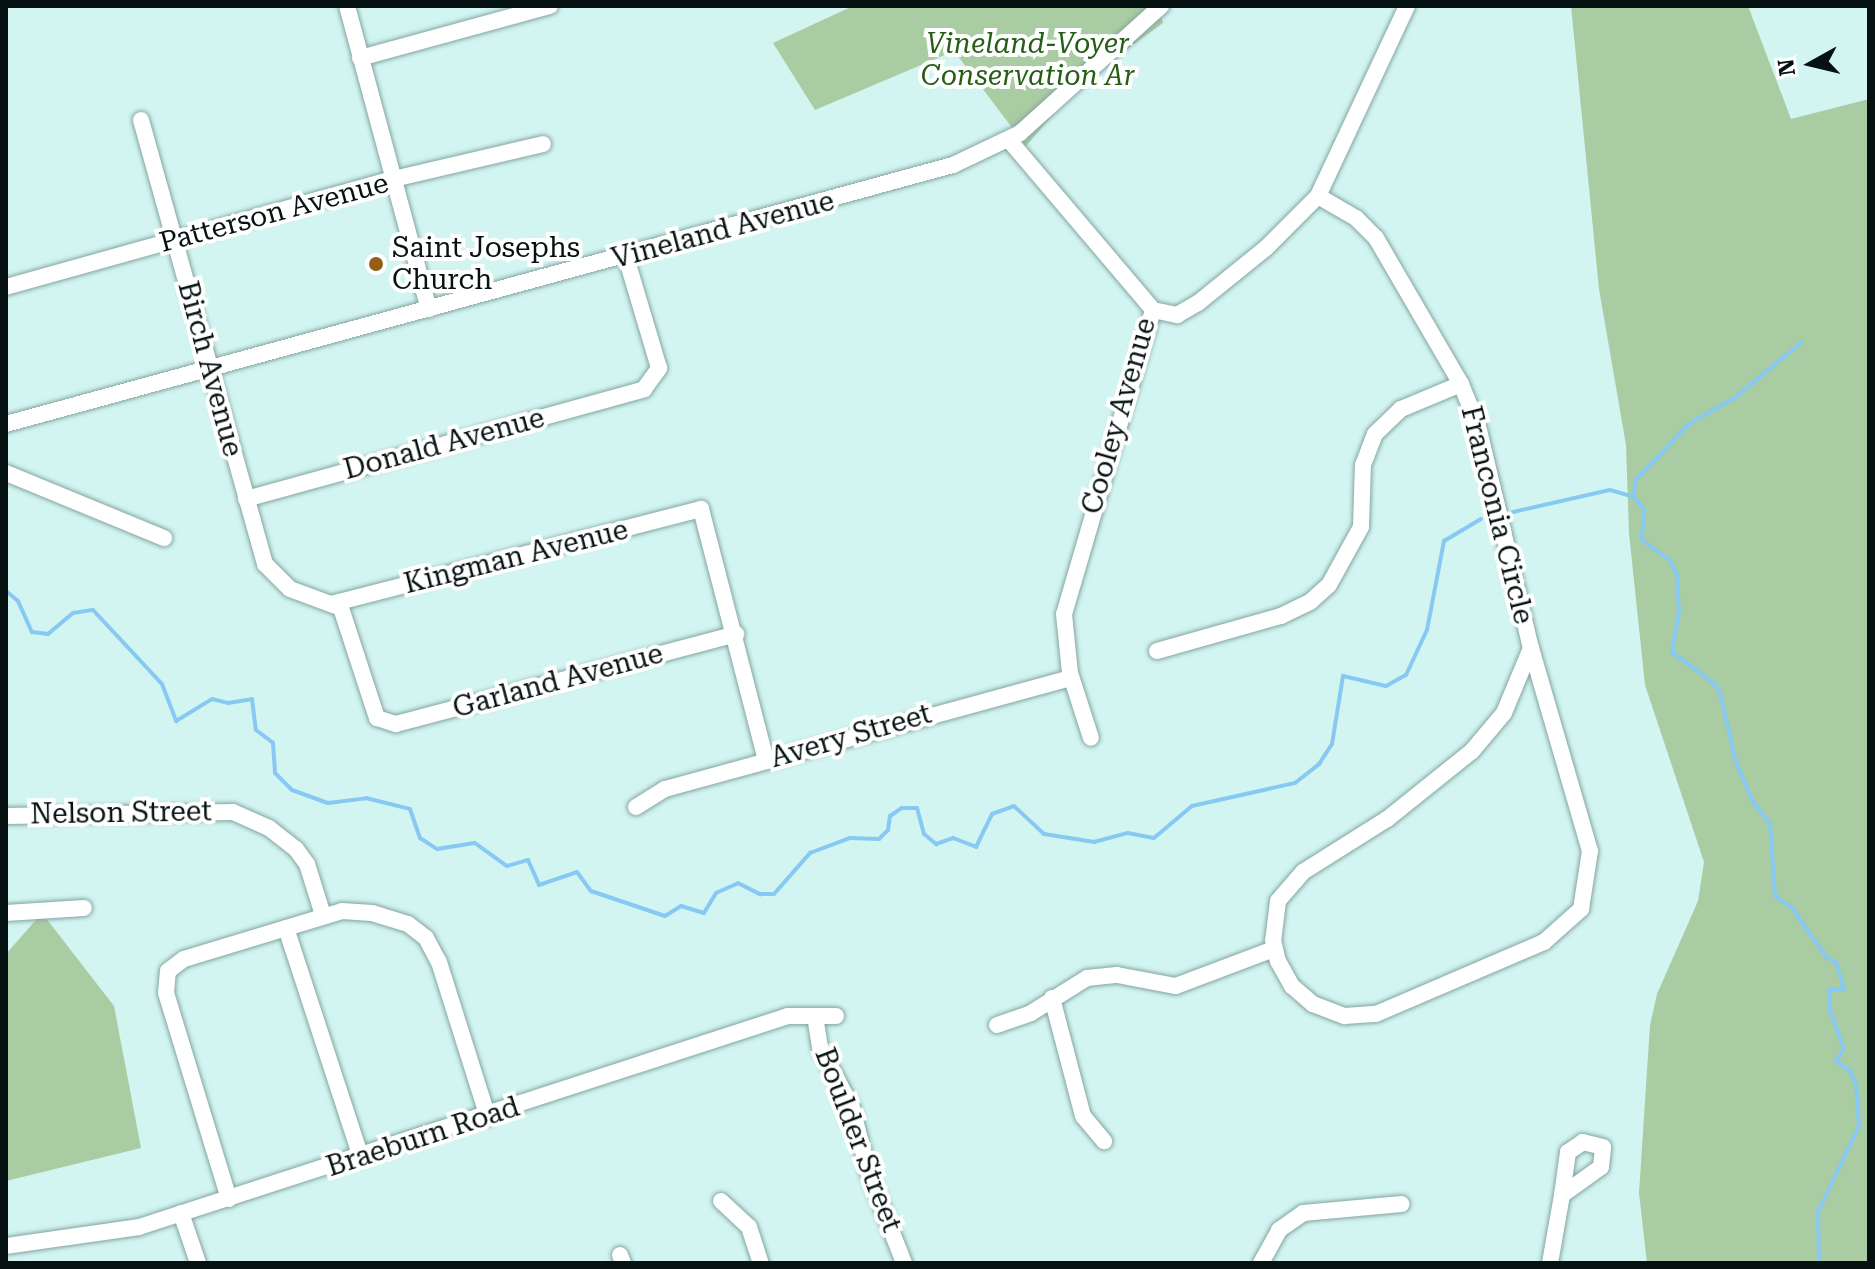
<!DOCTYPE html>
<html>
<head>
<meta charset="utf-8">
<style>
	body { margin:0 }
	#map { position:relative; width:1875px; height:1269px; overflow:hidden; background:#d2f5f2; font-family:"Roboto Serif",serif }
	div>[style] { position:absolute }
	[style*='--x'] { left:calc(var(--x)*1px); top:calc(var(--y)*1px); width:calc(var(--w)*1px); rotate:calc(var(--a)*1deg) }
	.green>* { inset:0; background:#a9cca2 }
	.stream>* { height:4px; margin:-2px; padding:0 2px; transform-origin:2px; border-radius:2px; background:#88c9f3 }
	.roads { filter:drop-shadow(0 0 2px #84a5a2) drop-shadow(0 0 2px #84a5a2) }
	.minor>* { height:16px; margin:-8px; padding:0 8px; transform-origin:8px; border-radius:8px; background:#fff }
	.dots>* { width:22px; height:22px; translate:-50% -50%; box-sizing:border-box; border:4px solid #fff; border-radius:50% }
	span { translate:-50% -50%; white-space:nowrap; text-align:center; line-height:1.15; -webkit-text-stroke:8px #fff; paint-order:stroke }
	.park-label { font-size:28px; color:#265e16; font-style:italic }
	.street-label { font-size:28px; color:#061211 }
	.poi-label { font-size:28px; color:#061211 }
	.left { translate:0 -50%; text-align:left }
	.frame { position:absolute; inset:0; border:8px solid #061211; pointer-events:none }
	.north { position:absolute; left:1771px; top:24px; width:80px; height:80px; -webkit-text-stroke:6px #fff; paint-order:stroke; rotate:262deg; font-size:22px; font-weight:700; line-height:32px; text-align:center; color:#061211 }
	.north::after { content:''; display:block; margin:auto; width:28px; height:36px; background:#061211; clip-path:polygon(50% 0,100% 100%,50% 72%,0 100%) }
</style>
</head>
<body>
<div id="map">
	<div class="green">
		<i style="clip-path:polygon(853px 6px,1158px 6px,1163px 23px,1078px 85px,1026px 146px,954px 51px,815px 110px,773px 43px)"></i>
		<i style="clip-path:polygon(1571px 6px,1748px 6px,1791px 119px,1869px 99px,1869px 1263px,1647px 1263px,1639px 1193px,1650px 1025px,1657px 994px,1698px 901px,1704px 862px,1645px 685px,1629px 533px,1626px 445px,1599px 289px)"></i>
		<i style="clip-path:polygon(42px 913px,114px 1006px,141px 1148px,6px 1181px,6px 954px)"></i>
	</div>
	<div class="stream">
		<i style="--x:1634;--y:497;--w:16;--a:-86"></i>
		<i style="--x:1635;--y:481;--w:80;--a:-46.5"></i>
		<i style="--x:1690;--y:423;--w:49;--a:-29.2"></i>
		<i style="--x:1733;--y:399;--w:89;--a:-39.6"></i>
		<i style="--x:1513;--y:512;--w:99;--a:-12.8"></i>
		<i style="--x:1610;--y:490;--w:25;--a:16"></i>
		<i style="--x:1634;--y:497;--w:16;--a:50"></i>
		<i style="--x:1644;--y:509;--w:31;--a:94"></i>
		<i style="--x:1642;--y:540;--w:34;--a:36"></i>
		<i style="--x:1670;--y:560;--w:17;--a:65"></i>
		<i style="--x:1677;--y:575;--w:37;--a:87"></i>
		<i style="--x:1679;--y:612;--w:41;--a:99.9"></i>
		<i style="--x:1672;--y:652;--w:54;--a:36.7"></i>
		<i style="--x:1715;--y:684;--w:13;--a:63"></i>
		<i style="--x:1721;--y:696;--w:65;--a:77.5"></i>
		<i style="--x:1735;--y:759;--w:47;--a:67.3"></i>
		<i style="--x:1753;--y:802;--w:28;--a:52"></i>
		<i style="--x:1770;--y:824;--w:72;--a:86"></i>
		<i style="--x:1775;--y:896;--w:21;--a:35"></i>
		<i style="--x:1792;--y:908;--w:61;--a:55"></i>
		<i style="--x:1827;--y:958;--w:10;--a:24"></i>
		<i style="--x:1836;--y:962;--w:28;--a:73"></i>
		<i style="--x:1844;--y:989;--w:14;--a:180"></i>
		<i style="--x:1830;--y:989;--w:21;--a:90"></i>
		<i style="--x:1830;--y:1010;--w:41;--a:70.3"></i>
		<i style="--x:1844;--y:1049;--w:14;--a:124"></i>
		<i style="--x:1836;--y:1061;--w:19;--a:36"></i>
		<i style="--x:1851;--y:1072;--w:14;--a:69"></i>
		<i style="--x:1856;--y:1085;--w:41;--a:85.8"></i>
		<i style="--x:1859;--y:1126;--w:95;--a:115.5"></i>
		<i style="--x:1818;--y:1212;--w:51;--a:88.9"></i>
		<i style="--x:6;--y:591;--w:16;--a:40"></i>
		<i style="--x:18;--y:601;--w:34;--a:66"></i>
		<i style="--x:32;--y:632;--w:16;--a:7"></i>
		<i style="--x:48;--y:634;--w:33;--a:-40"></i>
		<i style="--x:73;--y:613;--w:20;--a:-9"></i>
		<i style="--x:93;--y:610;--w:101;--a:47"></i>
		<i style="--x:162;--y:684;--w:40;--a:69"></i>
		<i style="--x:176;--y:721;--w:42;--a:-31.4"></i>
		<i style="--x:212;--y:699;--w:16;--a:14"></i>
		<i style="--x:228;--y:703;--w:24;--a:-9"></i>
		<i style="--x:252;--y:699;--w:31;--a:83"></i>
		<i style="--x:256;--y:730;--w:21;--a:37"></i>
		<i style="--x:273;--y:743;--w:30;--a:86"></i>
		<i style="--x:275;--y:773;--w:24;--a:45"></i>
		<i style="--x:292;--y:790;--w:38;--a:20"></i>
		<i style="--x:328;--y:803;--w:38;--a:-7"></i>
		<i style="--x:366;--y:798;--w:45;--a:14"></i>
		<i style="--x:410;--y:809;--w:31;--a:71"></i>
		<i style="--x:420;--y:838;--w:20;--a:33"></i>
		<i style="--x:437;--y:849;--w:38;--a:-9"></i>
		<i style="--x:475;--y:843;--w:39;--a:36"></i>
		<i style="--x:507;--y:866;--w:22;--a:-16"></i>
		<i style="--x:528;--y:860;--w:27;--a:66"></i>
		<i style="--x:539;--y:885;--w:40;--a:-18.9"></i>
		<i style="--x:577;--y:872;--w:24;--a:54"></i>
		<i style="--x:591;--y:891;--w:78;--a:18.7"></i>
		<i style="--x:665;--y:916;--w:19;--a:-32"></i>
		<i style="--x:681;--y:906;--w:24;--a:17"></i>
		<i style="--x:704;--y:913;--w:23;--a:-59"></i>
		<i style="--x:716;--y:893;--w:24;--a:-24"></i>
		<i style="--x:738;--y:883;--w:25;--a:27"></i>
		<i style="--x:760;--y:894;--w:14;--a:0"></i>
		<i style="--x:774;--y:894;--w:55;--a:-48.7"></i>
		<i style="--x:810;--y:853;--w:43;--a:-20.6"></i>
		<i style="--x:850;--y:838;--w:29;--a:2"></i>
		<i style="--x:879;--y:839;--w:13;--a:-45"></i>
		<i style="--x:888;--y:830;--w:14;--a:-82"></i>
		<i style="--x:890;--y:816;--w:14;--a:-34"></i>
		<i style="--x:902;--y:808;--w:15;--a:0"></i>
		<i style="--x:917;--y:808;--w:27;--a:75"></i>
		<i style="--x:924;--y:834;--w:16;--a:40"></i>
		<i style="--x:936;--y:844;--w:18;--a:-19"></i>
		<i style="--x:953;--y:838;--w:25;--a:21"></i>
		<i style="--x:976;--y:847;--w:37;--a:-64"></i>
		<i style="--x:992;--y:814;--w:23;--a:-20"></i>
		<i style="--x:1014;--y:806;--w:41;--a:43"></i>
		<i style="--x:1044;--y:834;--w:51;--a:9.1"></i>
		<i style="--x:1094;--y:842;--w:35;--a:-15"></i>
		<i style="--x:1128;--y:833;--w:26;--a:11"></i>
		<i style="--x:1154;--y:838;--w:50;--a:-40.1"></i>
		<i style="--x:1192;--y:806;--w:106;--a:-12.6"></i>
		<i style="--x:1295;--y:783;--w:31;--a:-38"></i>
		<i style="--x:1319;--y:764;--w:24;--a:-57"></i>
		<i style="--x:1332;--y:744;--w:69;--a:-80.8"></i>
		<i style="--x:1343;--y:676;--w:44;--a:13.1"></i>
		<i style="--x:1386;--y:686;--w:23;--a:-29"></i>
		<i style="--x:1406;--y:675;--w:50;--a:-65"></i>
		<i style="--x:1427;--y:630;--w:91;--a:-79.2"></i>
		<i style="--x:1444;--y:541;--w:43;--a:-30.7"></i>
	</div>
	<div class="roads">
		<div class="minor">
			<i style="--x:347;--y:6;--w:314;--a:74.9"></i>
			<i style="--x:360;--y:58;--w:197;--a:-15.3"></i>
			<i style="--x:141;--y:120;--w:461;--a:74.4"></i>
			<i style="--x:265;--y:564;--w:35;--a:45"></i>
			<i style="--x:290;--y:589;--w:54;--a:20.4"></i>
			<i style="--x:341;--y:608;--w:116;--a:71.9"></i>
			<i style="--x:377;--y:718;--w:20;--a:18"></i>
			<i style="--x:396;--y:724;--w:352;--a:-14.8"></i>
			<i style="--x:1009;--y:140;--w:223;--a:49.7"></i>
			<i style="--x:1153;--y:310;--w:317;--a:106.3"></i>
			<i style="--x:1064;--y:614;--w:59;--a:84.2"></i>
			<i style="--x:1070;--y:673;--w:68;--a:72.1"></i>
			<i style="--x:1318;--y:196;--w:44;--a:30.1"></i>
			<i style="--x:1356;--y:218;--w:28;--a:45"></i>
			<i style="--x:1376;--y:238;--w:169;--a:59.8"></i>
			<i style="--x:1461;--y:384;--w:45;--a:68"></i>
			<i style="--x:1478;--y:426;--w:228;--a:76.6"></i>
			<i style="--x:1531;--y:648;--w:70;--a:112.6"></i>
			<i style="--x:1504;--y:713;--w:50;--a:130.1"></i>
			<i style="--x:1472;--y:751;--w:109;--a:141.3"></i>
			<i style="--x:1387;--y:819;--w:99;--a:147.8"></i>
			<i style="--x:1303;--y:872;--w:38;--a:131"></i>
			<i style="--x:1278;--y:901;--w:39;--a:97"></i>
			<i style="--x:1273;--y:940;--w:22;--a:77"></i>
			<i style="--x:1278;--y:961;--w:29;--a:61"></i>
			<i style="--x:1292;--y:986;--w:28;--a:41"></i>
			<i style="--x:1313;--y:1004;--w:34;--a:21"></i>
			<i style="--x:1345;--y:1016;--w:31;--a:-4"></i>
			<i style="--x:1376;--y:1014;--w:183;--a:-23.2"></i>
			<i style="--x:1544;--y:942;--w:50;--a:-41.7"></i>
			<i style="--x:1581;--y:909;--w:59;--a:-81.2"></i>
			<i style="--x:1590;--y:851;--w:211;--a:-106.2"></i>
			<i style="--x:6;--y:287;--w:403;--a:-15.6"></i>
			<i style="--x:394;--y:179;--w:153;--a:-13.2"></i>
			<i style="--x:1153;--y:310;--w:25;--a:12"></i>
			<i style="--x:1177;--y:315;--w:24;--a:-30"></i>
			<i style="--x:1198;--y:303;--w:87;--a:-39"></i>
			<i style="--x:1266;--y:248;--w:74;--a:-45"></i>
			<i style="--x:1318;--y:196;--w:210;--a:-64.9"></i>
			<i style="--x:6;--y:424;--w:982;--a:-15.3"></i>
			<i style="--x:953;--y:165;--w:74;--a:-25.5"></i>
			<i style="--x:1020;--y:133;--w:190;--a:-42"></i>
			<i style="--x:6;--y:473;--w:171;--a:22.4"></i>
			<i style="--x:246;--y:499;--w:413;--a:-15.4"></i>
			<i style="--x:644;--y:389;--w:26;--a:-54"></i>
			<i style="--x:659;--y:368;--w:116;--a:-106.6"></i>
			<i style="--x:331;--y:604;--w:382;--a:-14.4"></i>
			<i style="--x:701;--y:509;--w:259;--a:75.5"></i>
			<i style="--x:1157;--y:651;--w:129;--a:-15.8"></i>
			<i style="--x:1281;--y:616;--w:32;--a:-26"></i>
			<i style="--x:1310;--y:602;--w:25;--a:-42"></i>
			<i style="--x:1329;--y:585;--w:66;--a:-61.1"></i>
			<i style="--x:1361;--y:527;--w:62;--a:-88.2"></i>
			<i style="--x:1363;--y:465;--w:33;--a:-69"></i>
			<i style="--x:1375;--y:434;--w:36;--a:-44"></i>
			<i style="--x:1401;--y:409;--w:65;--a:-22.6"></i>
			<i style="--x:636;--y:807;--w:34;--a:-32"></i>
			<i style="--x:665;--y:789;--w:421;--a:-15.3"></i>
			<i style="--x:6;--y:816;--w:227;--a:-1"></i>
			<i style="--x:233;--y:812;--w:39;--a:24"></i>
			<i style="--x:269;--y:828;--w:34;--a:38"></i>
			<i style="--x:296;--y:849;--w:19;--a:54"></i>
			<i style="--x:307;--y:864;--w:53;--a:72.6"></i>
			<i style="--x:6;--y:913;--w:78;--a:-3.7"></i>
			<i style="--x:286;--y:928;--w:242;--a:71.9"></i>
			<i style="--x:1052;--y:998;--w:122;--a:75.3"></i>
			<i style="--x:1083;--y:1116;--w:33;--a:50"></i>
			<i style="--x:815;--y:1016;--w:31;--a:81"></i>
			<i style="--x:820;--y:1047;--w:69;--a:62.3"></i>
			<i style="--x:852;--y:1108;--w:65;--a:75.7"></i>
			<i style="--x:868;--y:1171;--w:99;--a:68.6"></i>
			<i style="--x:997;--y:1025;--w:36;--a:-19"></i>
			<i style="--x:1031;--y:1013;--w:66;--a:-32"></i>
			<i style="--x:1087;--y:978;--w:30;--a:-6"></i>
			<i style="--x:1117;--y:975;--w:60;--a:10.6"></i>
			<i style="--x:1176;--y:986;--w:105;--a:-20.7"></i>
			<i style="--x:229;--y:1199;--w:215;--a:-107"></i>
			<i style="--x:166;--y:993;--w:22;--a:-85"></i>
			<i style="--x:168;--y:971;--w:20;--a:-37"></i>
			<i style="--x:184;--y:959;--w:165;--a:-16.9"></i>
			<i style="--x:342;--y:911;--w:30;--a:4"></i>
			<i style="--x:372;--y:913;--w:38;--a:17"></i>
			<i style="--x:408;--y:924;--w:23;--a:38"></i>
			<i style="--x:426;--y:938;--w:27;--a:62"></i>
			<i style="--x:439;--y:962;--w:163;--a:72.5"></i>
			<i style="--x:721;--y:1201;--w:38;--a:43"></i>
			<i style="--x:749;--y:1227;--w:38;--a:72"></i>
			<i style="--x:181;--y:1213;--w:53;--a:71.2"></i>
			<i style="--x:6;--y:1246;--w:134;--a:-8.1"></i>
			<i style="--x:139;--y:1227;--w:682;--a:-18.01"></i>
			<i style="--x:788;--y:1016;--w:48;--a:0"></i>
			<i style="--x:620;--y:1255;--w:9;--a:69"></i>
			<i style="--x:1261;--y:1263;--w:38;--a:-61"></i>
			<i style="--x:1279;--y:1230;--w:29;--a:-35"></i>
			<i style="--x:1303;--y:1213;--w:99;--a:-5.2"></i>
			<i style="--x:1550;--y:1263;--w:69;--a:-80"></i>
			<i style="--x:1562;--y:1195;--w:48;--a:-35.7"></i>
			<i style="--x:1601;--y:1167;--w:20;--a:-84"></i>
			<i style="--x:1603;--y:1147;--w:21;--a:-166"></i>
			<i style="--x:1583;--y:1142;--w:18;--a:146"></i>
			<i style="--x:1568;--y:1152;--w:43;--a:97.9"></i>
		</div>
	</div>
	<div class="dots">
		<i style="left:376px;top:264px;background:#955d18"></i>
	</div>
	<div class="park-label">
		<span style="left:1028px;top:60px">Vineland-Voyer<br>Conservation Ar</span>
	</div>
	<div class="street-label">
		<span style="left:274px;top:213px;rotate:-15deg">Patterson Avenue</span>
		<span style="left:723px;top:230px;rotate:-15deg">Vineland Avenue</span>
		<span style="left:210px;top:369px;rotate:75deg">Birch Avenue</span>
		<span style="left:1119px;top:416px;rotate:-74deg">Cooley Avenue</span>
		<span style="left:444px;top:444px;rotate:-15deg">Donald Avenue</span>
		<span style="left:1497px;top:515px;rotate:76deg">Franconia Circle</span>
		<span style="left:516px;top:557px;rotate:-14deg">Kingman Avenue</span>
		<span style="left:558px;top:681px;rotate:-15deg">Garland Avenue</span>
		<span style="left:851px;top:736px;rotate:-16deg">Avery Street</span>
		<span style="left:121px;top:813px;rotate:-1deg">Nelson Street</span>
		<span style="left:423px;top:1137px;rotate:-18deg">Braeburn Road</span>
		<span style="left:858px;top:1140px;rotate:69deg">Boulder Street</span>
	</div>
	<div class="poi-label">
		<span class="left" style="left:392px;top:264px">Saint Josephs<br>Church</span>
	</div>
	<div class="frame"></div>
	<div class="north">N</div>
</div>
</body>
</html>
